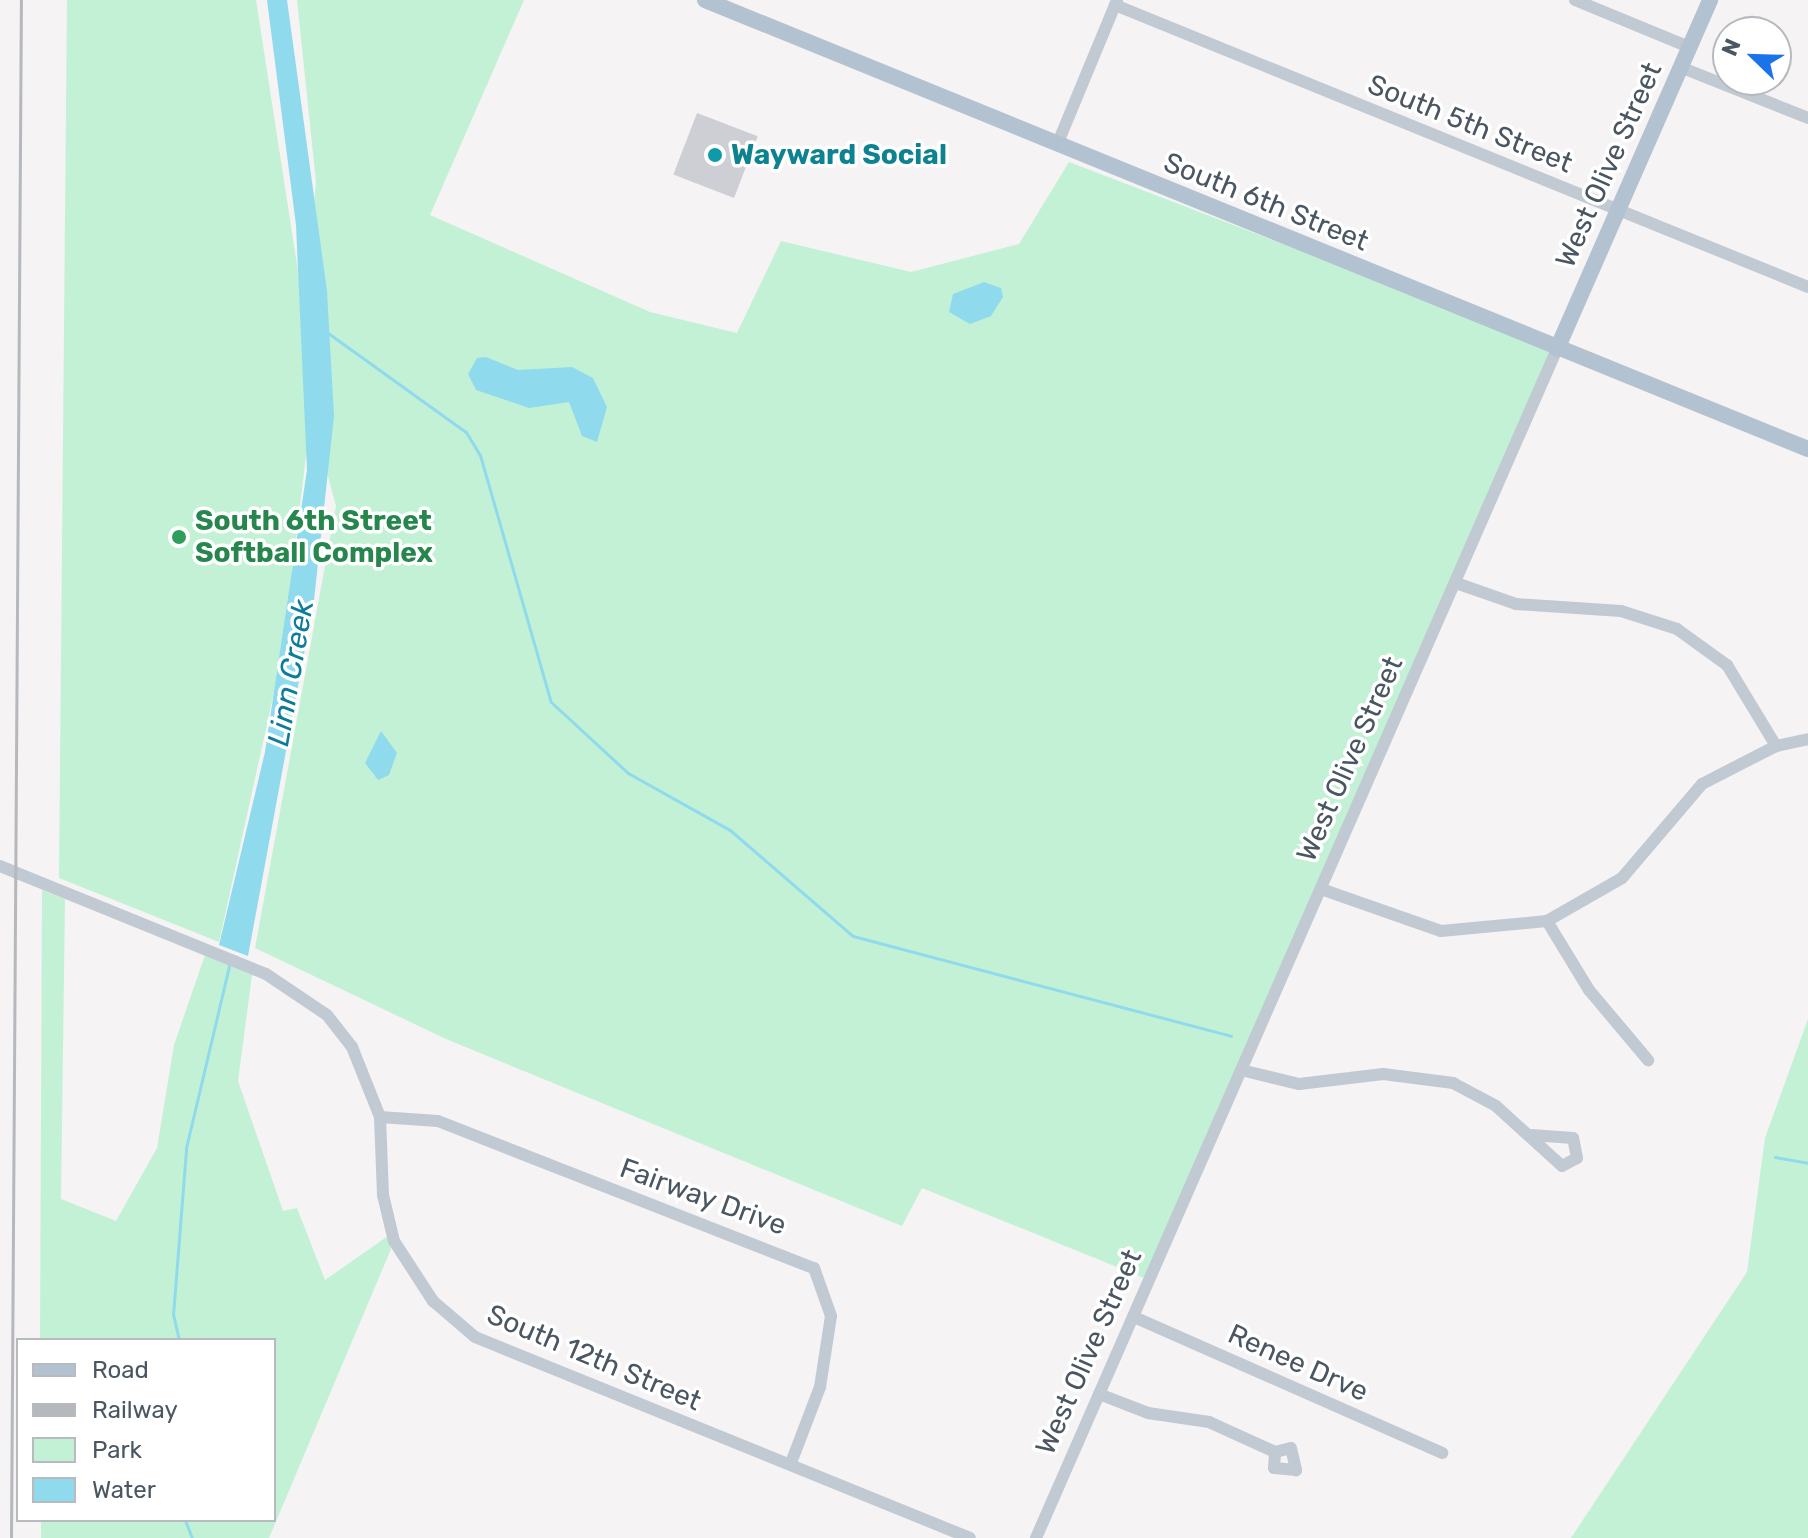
<!DOCTYPE html>
<html>
<head>
<meta charset="utf-8">
<style>
	body { margin:0 }
	#map { position:relative; width:1808px; height:1538px; overflow:hidden; background:#f5f3f3; font-family:Rubik,sans-serif }
	div>[style] { position:absolute }
	[style*='--x'] { left:calc(var(--x)*1px); top:calc(var(--y)*1px); width:calc(var(--w)*1px); rotate:calc(var(--a)*1deg) }
	.green>* { inset:0; background:#c3f1d5 }
	.water>* { inset:0; background:#90daee }
	.stream>* { height:3px; margin:-1.5px; padding:0 1.5px; transform-origin:1.5px; border-radius:1.5px; background:#90daee }
	.building>* { inset:0; background:#cdcfd5; transform-origin:0 0 }
	.minor>* { height:12px; margin:-6px; padding:0 6px; transform-origin:6px; border-radius:6px; background:#c1cad2 }
	.major>* { height:16px; margin:-8px; padding:0 8px; transform-origin:8px; border-radius:8px; background:#b3c2d1 }
	.rail>* { height:3px; margin:-1.5px; padding:0 1.5px; transform-origin:1.5px; border-radius:1.5px; background:#b5b8bd }
	.dots>* { width:22px; height:22px; translate:-50% -50%; box-sizing:border-box; border:4px solid #fff; border-radius:50% }
	span { translate:-50% -50%; white-space:nowrap; text-align:center; line-height:1.15; -webkit-text-stroke:7px #fff; paint-order:stroke }
	.street-label { font-size:28px; color:#4a5661 }
	.culture-label { font-size:28px; color:#0d838f; font-weight:700 }
	.left { translate:0 -50%; text-align:left }
	.leisure-label { font-size:28px; color:#27864d; font-weight:700 }
	.water-label { font-size:30px; color:#0c7c9b; font-style:italic }
	.legend { position:absolute; left:16px; top:1338px; width:260px; height:184px; box-sizing:border-box; background:#fff; border:2px solid #b7bbc0; margin:0; padding:10px 14px; list-style:none; font-size:24px; color:#4a5661 }
	.legend li { display:flex; align-items:center; gap:16px; height:40px }
	.legend b { width:40px; border:2px solid #b7bbc0 }
	.north { position:absolute; left:1712px; top:16px; width:80px; height:80px; box-sizing:border-box; background:#fff; border:2px solid #b7bbc0; border-radius:50%; rotate:293deg; font-size:22px; font-weight:700; line-height:32px; text-align:center; color:#4a5661 }
	.north::after { content:''; display:block; margin:auto; width:28px; height:36px; background:#1a73e8; clip-path:polygon(50% 0,100% 100%,50% 72%,0 100%) }
</style>
</head>
<body>
<div id="map">
	<div class="green">
		<i style="clip-path:polygon(67px 0,256px 0,304px 310px,316px 182px,297px 0,524px 0,430px 215px,650px 312px,737px 333px,781px 241px,911px 272px,1019px 244px,1069px 162px,1557px 349px,1149px 1280px,922px 1188px,902px 1226px,446px 1039px,255px 948px,336px 506px,311px 414px,282px 656px,219px 942px,59px 878px)"></i>
		<i style="clip-path:polygon(42px 890px,65px 899px,61px 1199px,116px 1221px,157px 1148px,174px 1045px,205px 955px,252px 975px,238px 1081px,283px 1211px,297px 1208px,325px 1280px,388px 1236px,391px 1249px,269px 1538px,41px 1538px,41px 1520px,274px 1520px,274px 1340px,40px 1340px)"></i>
		<i style="clip-path:polygon(1808px 1019px,1808px 1538px,1571px 1538px,1747px 1272px,1765px 1138px)"></i>
	</div>
	<div class="water">
		<i style="clip-path:polygon(267px 0,287px 0,327px 291px,334px 416px,314px 600px,248px 956px,219px 945px,265px 752px,307px 470px,296px 225px)"></i>
		<i style="clip-path:polygon(984px 282px,1001px 288px,1003px 297px,991px 316px,970px 324px,949px 312px,953px 294px)"></i>
		<i style="clip-path:polygon(486px 357px,518px 370px,572px 367px,593px 378px,607px 407px,597px 442px,582px 436px,569px 402px,529px 408px,476px 390px,468px 374px,477px 358px)"></i>
		<i style="clip-path:polygon(381px 731px,397px 753px,389px 775px,378px 780px,365px 763px)"></i>
	</div>
	<div class="stream">
		<i style="--x:328;--y:333;--w:170;--a:35.7"></i>
		<i style="--x:466;--y:432;--w:27;--a:59"></i>
		<i style="--x:480;--y:455;--w:257;--a:74"></i>
		<i style="--x:551;--y:702;--w:105;--a:42.7"></i>
		<i style="--x:628;--y:773;--w:117;--a:29.2"></i>
		<i style="--x:730;--y:830;--w:162;--a:40.8"></i>
		<i style="--x:853;--y:936;--w:391;--a:14.8"></i>
		<i style="--x:1775;--y:1157;--w:34;--a:10"></i>
		<i style="--x:179;--y:1340;--w:26;--a:-103"></i>
		<i style="--x:173;--y:1315;--w:168;--a:-85.5"></i>
		<i style="--x:186;--y:1148;--w:191;--a:-76.7"></i>
		<i style="--x:185;--y:1520;--w:19;--a:69"></i>
	</div>
	<div class="building">
		<i style="left:697px;top:113px;width:65px;height:66px;rotate:21deg"></i>
	</div>
	<div class="minor">
		<i style="--x:1575;--y:0;--w:123;--a:22.4"></i>
		<i style="--x:1115;--y:5;--w:748;--a:22.14"></i>
		<i style="--x:1680;--y:67;--w:138;--a:21.7"></i>
		<i style="--x:1057;--y:145;--w:157;--a:-67.5"></i>
		<i style="--x:1456;--y:583;--w:64;--a:19.3"></i>
		<i style="--x:1516;--y:604;--w:105;--a:3.8"></i>
		<i style="--x:1621;--y:611;--w:59;--a:17.8"></i>
		<i style="--x:1677;--y:629;--w:62;--a:35.8"></i>
		<i style="--x:1727;--y:665;--w:95;--a:58.8"></i>
		<i style="--x:0;--y:866;--w:287;--a:22.1"></i>
		<i style="--x:266;--y:974;--w:73;--a:33.9"></i>
		<i style="--x:327;--y:1015;--w:41;--a:52"></i>
		<i style="--x:352;--y:1047;--w:75;--a:68.2"></i>
		<i style="--x:380;--y:1117;--w:78;--a:87.8"></i>
		<i style="--x:383;--y:1195;--w:47;--a:76.6"></i>
		<i style="--x:394;--y:1241;--w:72;--a:57"></i>
		<i style="--x:433;--y:1301;--w:55;--a:40.6"></i>
		<i style="--x:475;--y:1337;--w:534;--a:22.1"></i>
		<i style="--x:1321;--y:889;--w:127;--a:19.3"></i>
		<i style="--x:1441;--y:931;--w:106;--a:-5.4"></i>
		<i style="--x:1547;--y:921;--w:86;--a:-29.8"></i>
		<i style="--x:1622;--y:878;--w:123;--a:-49.6"></i>
		<i style="--x:1702;--y:784;--w:83;--a:-27.2"></i>
		<i style="--x:1776;--y:746;--w:33;--a:-12"></i>
		<i style="--x:1547;--y:921;--w:81;--a:58.7"></i>
		<i style="--x:1589;--y:990;--w:92;--a:49.9"></i>
		<i style="--x:1241;--y:1070;--w:60;--a:13.6"></i>
		<i style="--x:1299;--y:1084;--w:85;--a:-6.8"></i>
		<i style="--x:1383;--y:1074;--w:71;--a:7.3"></i>
		<i style="--x:1453;--y:1083;--w:49;--a:28.1"></i>
		<i style="--x:1496;--y:1106;--w:89;--a:42.3"></i>
		<i style="--x:1562;--y:1166;--w:17;--a:-28"></i>
		<i style="--x:1577;--y:1158;--w:20;--a:-101"></i>
		<i style="--x:1573;--y:1138;--w:42;--a:-175.9"></i>
		<i style="--x:380;--y:1117;--w:58;--a:3.9"></i>
		<i style="--x:438;--y:1121;--w:404;--a:21.4"></i>
		<i style="--x:814;--y:1268;--w:51;--a:70.5"></i>
		<i style="--x:831;--y:1316;--w:72;--a:98.8"></i>
		<i style="--x:820;--y:1387;--w:81;--a:110.9"></i>
		<i style="--x:1134;--y:1317;--w:337;--a:23.8"></i>
		<i style="--x:1099;--y:1394;--w:53;--a:21.2"></i>
		<i style="--x:1148;--y:1413;--w:62;--a:8.4"></i>
		<i style="--x:1209;--y:1422;--w:72;--a:24.4"></i>
		<i style="--x:1275;--y:1452;--w:16;--a:-14"></i>
		<i style="--x:1291;--y:1448;--w:23;--a:77"></i>
		<i style="--x:1296;--y:1470;--w:22;--a:-175"></i>
		<i style="--x:1274;--y:1468;--w:16;--a:-86"></i>
		<i style="--x:1036;--y:1538;--w:1298;--a:-66.34"></i>
	</div>
	<div class="major">
		<i style="--x:705;--y:0;--w:1191;--a:22.15"></i>
		<i style="--x:1557;--y:349;--w:381;--a:-66.3"></i>
	</div>
	<div class="rail">
		<i style="--x:11;--y:1538;--w:1538;--a:-89.63"></i>
	</div>
	<div class="dots">
		<i style="left:715px;top:155px;background:#0f9aa8"></i>
		<i style="left:179px;top:537px;background:#2e9e5b"></i>
	</div>
	<div class="street-label">
		<span style="left:1470px;top:124px;rotate:22deg">South 5th Street</span>
		<span style="left:1609px;top:165px;rotate:-66deg">West Olive Street</span>
		<span style="left:1266px;top:202px;rotate:22deg">South 6th Street</span>
		<span style="left:1350px;top:759px;rotate:-66deg">West Olive Street</span>
		<span style="left:703px;top:1197px;rotate:20deg">Fairway Drive</span>
		<span style="left:1089px;top:1352px;rotate:-66deg">West Olive Street</span>
		<span style="left:594px;top:1358px;rotate:23deg">South 12th Street</span>
		<span style="left:1298px;top:1363px;rotate:24deg">Renee Drve</span>
	</div>
	<div class="culture-label">
		<span class="left" style="left:731px;top:155px">Wayward Social</span>
	</div>
	<div class="leisure-label">
		<span class="left" style="left:195px;top:537px">South 6th Street<br>Softball Complex</span>
	</div>
	<div class="water-label">
		<span style="left:291px;top:673px;rotate:-80deg">Linn Creek</span>
	</div>
	<ul class="legend">
	<li><b style="height:10px;background:#b3c2d1"></b>Road</li>
	<li><b style="height:10px;background:#b5b8bd"></b>Railway</li>
	<li><b style="height:22px;background:#c3f1d5"></b>Park</li>
	<li><b style="height:22px;background:#90daee"></b>Water</li>
	</ul>
	<div class="north">N</div>
</div>
</body>
</html>
